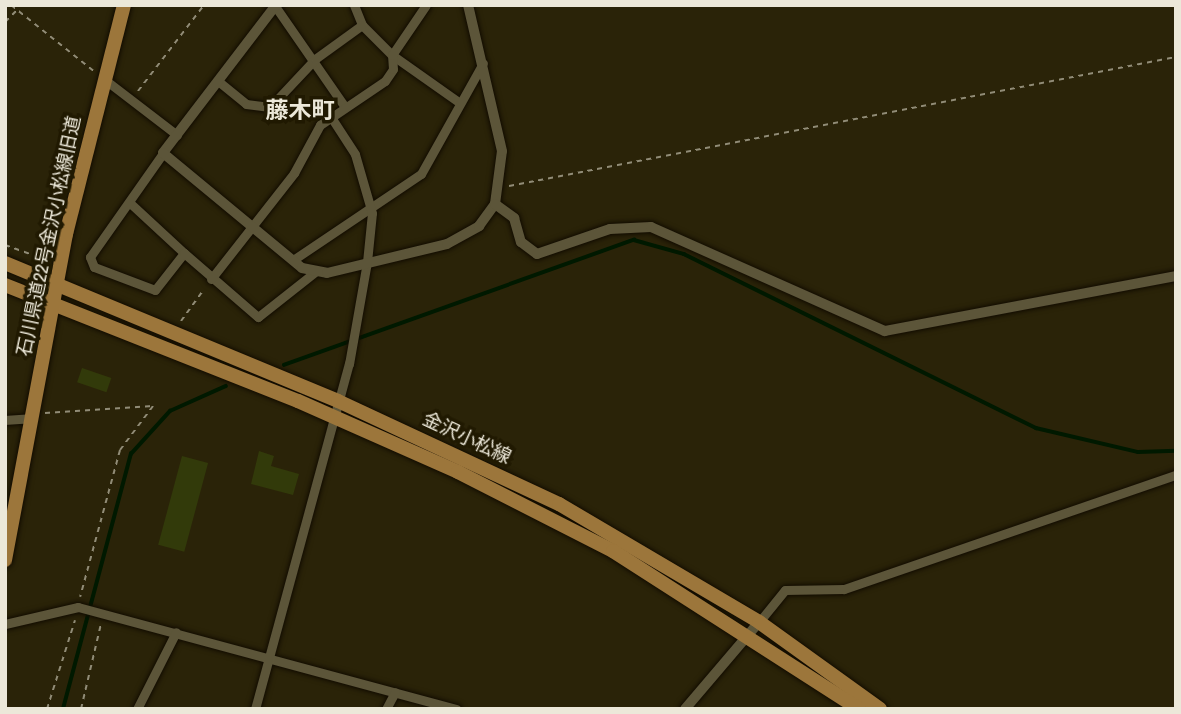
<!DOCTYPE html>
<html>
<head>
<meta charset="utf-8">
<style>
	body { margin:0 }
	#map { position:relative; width:1181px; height:714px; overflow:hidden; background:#2a2308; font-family:"Archivo Narrow","Noto Sans JP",sans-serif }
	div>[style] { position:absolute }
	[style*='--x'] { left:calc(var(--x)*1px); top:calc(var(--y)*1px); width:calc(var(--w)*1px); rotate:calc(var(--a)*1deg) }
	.stream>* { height:3.5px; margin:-1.75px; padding:0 1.75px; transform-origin:1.75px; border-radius:1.75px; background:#001900 }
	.building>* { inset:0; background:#323a0a; transform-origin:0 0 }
	.path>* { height:2px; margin-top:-1px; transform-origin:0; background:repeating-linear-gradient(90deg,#918c77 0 5px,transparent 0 10px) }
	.roads { filter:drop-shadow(0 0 2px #120c00) drop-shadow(0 0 2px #120c00) }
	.minor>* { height:9px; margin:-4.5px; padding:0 4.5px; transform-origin:4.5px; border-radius:4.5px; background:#5c5539 }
	.tertiary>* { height:10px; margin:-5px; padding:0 5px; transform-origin:5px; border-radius:5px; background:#5c5539 }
	.primary>* { height:14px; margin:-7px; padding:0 7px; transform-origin:7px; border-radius:7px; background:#9c763b }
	span { translate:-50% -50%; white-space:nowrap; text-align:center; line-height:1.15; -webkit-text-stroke:7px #201901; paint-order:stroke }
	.street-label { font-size:19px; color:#ece8d9 }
	.quarter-label { font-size:23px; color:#ece8d9; font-weight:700 }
	.frame { position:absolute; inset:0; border:7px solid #ece8d9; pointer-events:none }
</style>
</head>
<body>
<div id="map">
	<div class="stream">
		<i style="--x:284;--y:365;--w:372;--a:-19.7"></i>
		<i style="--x:634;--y:240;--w:52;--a:15.6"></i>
		<i style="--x:684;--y:254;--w:393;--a:26.3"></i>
		<i style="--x:1036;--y:428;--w:105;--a:13.2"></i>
		<i style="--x:1138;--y:452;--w:38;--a:-2"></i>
		<i style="--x:63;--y:709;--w:264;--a:-75.1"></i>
		<i style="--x:131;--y:454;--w:58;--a:-47.8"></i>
		<i style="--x:170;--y:411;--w:61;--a:-24.1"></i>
	</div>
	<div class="building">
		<i style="left:82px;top:368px;width:31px;height:15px;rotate:19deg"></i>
		<i style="clip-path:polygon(259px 451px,274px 456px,271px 466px,299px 474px,293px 495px,251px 484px)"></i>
		<i style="left:182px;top:456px;width:27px;height:92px;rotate:15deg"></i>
	</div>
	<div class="path">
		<i style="--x:11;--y:5;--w:107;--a:38.6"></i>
		<i style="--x:5;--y:22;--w:16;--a:-45"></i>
		<i style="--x:138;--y:91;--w:108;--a:-52.5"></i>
		<i style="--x:509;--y:186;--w:679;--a:-10.95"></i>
		<i style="--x:5;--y:245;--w:45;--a:19.7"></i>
		<i style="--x:181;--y:321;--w:39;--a:-54"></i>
		<i style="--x:45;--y:413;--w:108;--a:-3.7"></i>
		<i style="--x:153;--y:406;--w:55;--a:126.9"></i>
		<i style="--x:120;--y:450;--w:152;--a:105.2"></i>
		<i style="--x:47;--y:709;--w:93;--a:-72.5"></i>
		<i style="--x:81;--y:709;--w:87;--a:-76.8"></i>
	</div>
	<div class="roads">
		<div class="minor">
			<i style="--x:354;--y:5;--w:22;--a:68"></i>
			<i style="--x:362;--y:25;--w:42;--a:45"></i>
			<i style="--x:392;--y:55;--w:83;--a:35.2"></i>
			<i style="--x:275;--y:6;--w:123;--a:55.3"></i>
			<i style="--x:104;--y:79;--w:92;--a:37.5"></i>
			<i style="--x:218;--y:81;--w:36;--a:39"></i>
			<i style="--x:246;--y:104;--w:24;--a:7"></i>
			<i style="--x:270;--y:107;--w:66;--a:-46.8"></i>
			<i style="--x:315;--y:59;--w:58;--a:-35.9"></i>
			<i style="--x:130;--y:203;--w:74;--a:42.8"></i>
			<i style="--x:184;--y:253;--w:47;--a:128.1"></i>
			<i style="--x:155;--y:290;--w:65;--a:-159.3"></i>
			<i style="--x:94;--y:267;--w:11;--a:-112"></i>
			<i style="--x:90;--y:257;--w:127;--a:-54.9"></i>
			<i style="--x:184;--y:253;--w:98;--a:40.9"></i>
			<i style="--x:258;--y:317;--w:73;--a:-38.3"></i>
			<i style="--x:293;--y:260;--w:154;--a:-33.9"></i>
			<i style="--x:421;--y:174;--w:127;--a:-60.8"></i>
			<i style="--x:211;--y:279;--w:135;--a:-51.9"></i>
			<i style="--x:294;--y:173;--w:55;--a:-61.6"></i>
			<i style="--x:320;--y:125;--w:78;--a:-34.1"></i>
			<i style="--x:385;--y:81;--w:14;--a:-56"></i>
			<i style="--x:393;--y:69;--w:14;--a:-94"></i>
			<i style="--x:392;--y:55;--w:60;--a:-55.8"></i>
			<i style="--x:5;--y:420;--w:28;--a:-4"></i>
			<i style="--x:759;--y:622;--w:41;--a:-50.9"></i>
			<i style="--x:785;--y:590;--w:59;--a:-1"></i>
			<i style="--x:844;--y:589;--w:351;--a:-19"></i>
			<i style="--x:5;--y:624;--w:75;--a:-13.1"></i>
			<i style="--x:78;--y:607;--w:392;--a:15.1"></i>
			<i style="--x:137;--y:709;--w:86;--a:-63.1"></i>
			<i style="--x:255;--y:709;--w:358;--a:-74.8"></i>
			<i style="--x:349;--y:364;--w:104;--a:-80"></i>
			<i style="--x:367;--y:262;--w:49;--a:-84.2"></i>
			<i style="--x:372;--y:213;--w:61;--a:-106.1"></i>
			<i style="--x:355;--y:154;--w:44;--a:-123"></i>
			<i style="--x:386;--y:709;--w:19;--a:-62"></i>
		</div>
		<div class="tertiary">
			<i style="--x:276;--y:5;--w:186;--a:127.4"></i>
			<i style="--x:163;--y:153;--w:180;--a:39.6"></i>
			<i style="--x:302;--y:268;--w:25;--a:11"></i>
			<i style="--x:327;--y:273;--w:123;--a:-13.6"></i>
			<i style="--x:447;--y:244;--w:37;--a:-29"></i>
			<i style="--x:479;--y:226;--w:27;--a:-54"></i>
			<i style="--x:495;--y:204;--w:53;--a:-82.5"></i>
			<i style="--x:502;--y:151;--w:150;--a:-103.1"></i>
			<i style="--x:495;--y:204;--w:24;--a:36"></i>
			<i style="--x:514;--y:218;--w:25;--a:74"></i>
			<i style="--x:521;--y:242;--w:20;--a:37"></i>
			<i style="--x:537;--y:254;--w:77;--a:-18.9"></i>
			<i style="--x:610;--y:229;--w:41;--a:-2.8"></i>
			<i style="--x:651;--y:227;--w:256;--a:24"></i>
			<i style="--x:885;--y:331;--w:296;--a:-10.7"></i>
			<i style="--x:685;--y:709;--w:114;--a:-49.6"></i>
		</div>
		<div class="primary">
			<i style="--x:5;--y:263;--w:360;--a:22.5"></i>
			<i style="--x:338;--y:401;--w:244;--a:25"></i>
			<i style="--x:559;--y:504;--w:232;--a:30.5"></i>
			<i style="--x:759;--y:622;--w:149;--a:35.7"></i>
			<i style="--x:5;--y:285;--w:315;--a:21.6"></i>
			<i style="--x:298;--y:401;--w:175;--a:23.9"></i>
			<i style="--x:458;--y:472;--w:174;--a:27"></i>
			<i style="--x:613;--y:551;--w:292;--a:32.7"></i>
			<i style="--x:5;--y:560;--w:332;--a:-79.4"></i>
			<i style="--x:66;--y:234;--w:236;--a:-75.8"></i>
		</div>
	</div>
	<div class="street-label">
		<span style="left:49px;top:236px;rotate:-78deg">石川県道22号金沢小松線旧道</span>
		<span style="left:467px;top:438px;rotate:25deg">金沢小松線</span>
	</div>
	<div class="quarter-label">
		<span style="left:300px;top:110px">藤木町</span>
	</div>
	<div class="frame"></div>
</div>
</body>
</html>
